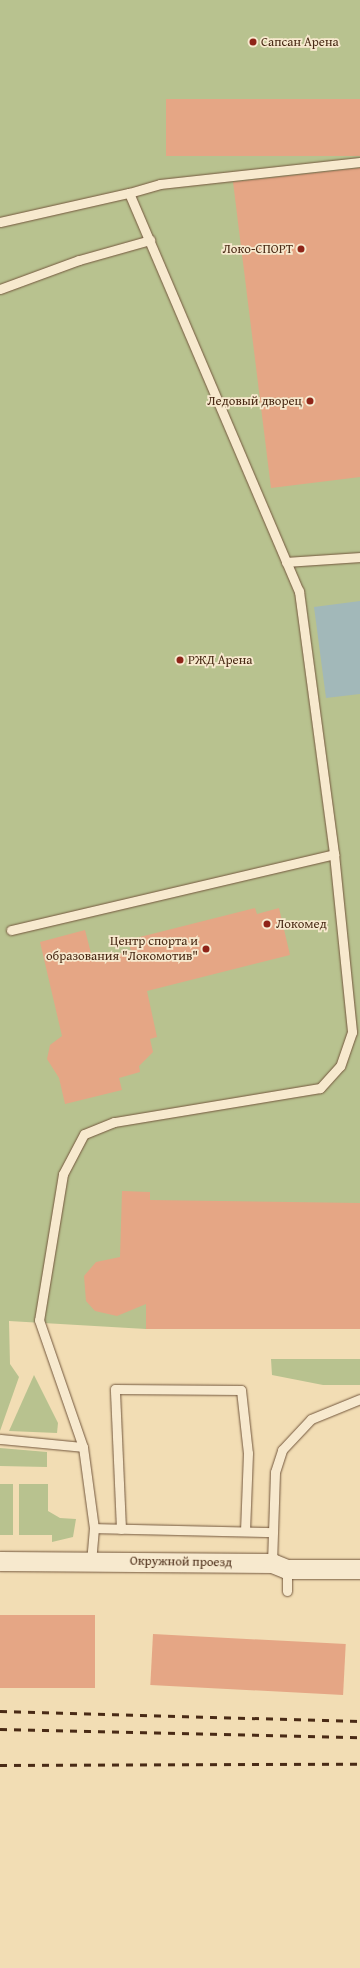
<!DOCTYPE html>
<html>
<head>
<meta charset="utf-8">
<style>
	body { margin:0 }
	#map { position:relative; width:360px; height:1968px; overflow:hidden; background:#f2ddb4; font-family:"Gentium Book Plus",serif }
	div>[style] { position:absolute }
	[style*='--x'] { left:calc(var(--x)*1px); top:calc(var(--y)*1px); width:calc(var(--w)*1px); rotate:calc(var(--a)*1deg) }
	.green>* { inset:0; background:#b8c28f; transform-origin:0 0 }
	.water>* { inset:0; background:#a2b8b9 }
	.building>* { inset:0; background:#e5a685; transform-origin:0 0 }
	.roads { filter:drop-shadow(0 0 1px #73573d) drop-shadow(0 0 1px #73573d) }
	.service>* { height:9px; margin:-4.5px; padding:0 4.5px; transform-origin:4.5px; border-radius:4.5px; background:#f7e9ce }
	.minor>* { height:19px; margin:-9.5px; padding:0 9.5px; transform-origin:9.5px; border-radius:9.5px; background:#f7e9ce }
	.rail>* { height:3px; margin-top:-1.5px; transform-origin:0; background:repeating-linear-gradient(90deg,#492a15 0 7px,transparent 0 14px) }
	.dots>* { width:11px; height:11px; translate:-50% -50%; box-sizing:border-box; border:2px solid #f7e9ce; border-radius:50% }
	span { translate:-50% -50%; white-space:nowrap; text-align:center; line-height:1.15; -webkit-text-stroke:3.5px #f7e9ce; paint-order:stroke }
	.poi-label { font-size:13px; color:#492a15 }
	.left { translate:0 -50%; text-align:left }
	.right { translate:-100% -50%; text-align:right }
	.street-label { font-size:13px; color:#492a15 }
</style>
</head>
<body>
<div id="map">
	<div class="green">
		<i style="clip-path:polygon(0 0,360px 0,360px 1329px,146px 1329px,9px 1321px,10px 1364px,19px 1377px,0 1431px)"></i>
		<i style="clip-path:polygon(271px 1359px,360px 1359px,360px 1385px,323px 1385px,272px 1375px)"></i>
		<i style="clip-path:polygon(34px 1375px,58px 1423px,57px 1433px,9px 1431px)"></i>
		<i style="clip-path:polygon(0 1448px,47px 1452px,47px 1467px,0 1466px)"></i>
		<i style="left:0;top:1484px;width:13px;height:51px"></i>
		<i style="clip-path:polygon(19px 1484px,48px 1484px,48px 1511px,60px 1518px,76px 1519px,73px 1537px,52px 1542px,52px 1535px,19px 1535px)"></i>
	</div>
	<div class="water">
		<i style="clip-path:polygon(360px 601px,360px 694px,326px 698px,314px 607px)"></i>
	</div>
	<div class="building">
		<i style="left:360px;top:99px;width:57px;height:194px;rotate:90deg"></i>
		<i style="clip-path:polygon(360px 168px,360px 477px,271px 488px,233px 182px)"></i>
		<i style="clip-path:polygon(255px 908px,257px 914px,279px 908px,290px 955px,147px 991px,157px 1037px,150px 1039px,153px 1052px,139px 1066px,140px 1072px,119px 1078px,122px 1090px,65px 1104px,59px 1078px,47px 1059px,50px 1045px,62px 1036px,40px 942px,85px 930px,93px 961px,131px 951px,128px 940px)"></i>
		<i style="clip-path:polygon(122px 1191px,150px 1192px,150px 1200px,360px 1203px,360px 1329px,146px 1329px,146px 1304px,117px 1316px,95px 1311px,86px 1301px,84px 1276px,96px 1262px,120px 1257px)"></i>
		<i style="left:0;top:1615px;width:95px;height:73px"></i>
		<i style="left:153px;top:1634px;width:193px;height:51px;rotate:3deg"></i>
	</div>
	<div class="roads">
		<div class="service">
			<i style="--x:129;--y:193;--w:32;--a:-16"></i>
			<i style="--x:160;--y:184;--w:201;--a:-6.3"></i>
			<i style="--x:0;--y:222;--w:132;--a:-12.7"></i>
			<i style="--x:129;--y:193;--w:433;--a:66.9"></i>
			<i style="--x:299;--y:591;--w:265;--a:82.4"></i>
			<i style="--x:334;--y:854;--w:179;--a:84.2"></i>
			<i style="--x:352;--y:1032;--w:36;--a:109"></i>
			<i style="--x:340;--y:1066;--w:30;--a:132"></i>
			<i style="--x:320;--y:1088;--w:209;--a:170.6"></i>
			<i style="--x:114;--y:1122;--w:32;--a:158"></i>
			<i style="--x:84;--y:1134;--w:45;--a:117.7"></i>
			<i style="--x:63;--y:1174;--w:148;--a:99.3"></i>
			<i style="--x:39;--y:1320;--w:134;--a:70.9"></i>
			<i style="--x:83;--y:1447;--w:82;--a:82.3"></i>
			<i style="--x:94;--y:1528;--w:32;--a:95"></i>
			<i style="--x:0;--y:289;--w:84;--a:-20.2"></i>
			<i style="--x:79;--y:260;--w:74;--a:-15.7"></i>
			<i style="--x:286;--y:562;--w:74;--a:-3.9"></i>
			<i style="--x:11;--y:930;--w:332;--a:-13.2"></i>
			<i style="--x:0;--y:1439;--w:83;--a:5.5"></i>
			<i style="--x:94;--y:1528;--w:178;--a:1.3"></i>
			<i style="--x:121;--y:1529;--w:140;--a:-92.5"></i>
			<i style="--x:115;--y:1389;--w:126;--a:0.5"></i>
			<i style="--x:241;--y:1390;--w:63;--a:83.7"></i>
			<i style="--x:248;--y:1453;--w:78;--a:92.2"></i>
			<i style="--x:272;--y:1563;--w:91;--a:-88.1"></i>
			<i style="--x:275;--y:1472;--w:23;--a:-72"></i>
			<i style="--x:282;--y:1450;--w:42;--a:-46.9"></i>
			<i style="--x:311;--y:1419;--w:53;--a:-22.2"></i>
			<i style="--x:287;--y:1591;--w:22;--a:-90"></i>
		</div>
		<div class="minor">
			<i style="--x:0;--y:1561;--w:272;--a:0.4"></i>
			<i style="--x:272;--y:1563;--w:16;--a:22"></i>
			<i style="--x:287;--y:1569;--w:73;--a:0"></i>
		</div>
	</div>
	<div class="rail">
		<i style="--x:0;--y:1711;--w:360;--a:1.6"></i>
		<i style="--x:0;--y:1729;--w:360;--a:1.3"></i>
		<i style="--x:0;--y:1765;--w:360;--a:-0.2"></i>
	</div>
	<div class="dots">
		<i style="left:253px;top:42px;background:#8f2418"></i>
		<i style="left:301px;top:249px;background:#8f2418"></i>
		<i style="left:310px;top:401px;background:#8f2418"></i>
		<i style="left:180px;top:660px;background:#8f2418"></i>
		<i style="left:267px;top:924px;background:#8f2418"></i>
		<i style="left:206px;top:949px;background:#8f2418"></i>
	</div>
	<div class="poi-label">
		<span class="left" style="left:261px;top:42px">Сапсан Арена</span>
		<span class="right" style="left:293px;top:249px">Локо-СПОРТ</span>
		<span class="right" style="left:302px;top:401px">Ледовый дворец</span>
		<span class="left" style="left:188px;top:660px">РЖД Арена</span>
		<span class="left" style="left:276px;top:924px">Локомед</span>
		<span class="right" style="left:198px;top:949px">Центр спорта и<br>образования "Локомотив"</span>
	</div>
	<div class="street-label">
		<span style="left:181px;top:1562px;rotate:1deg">Окружной проезд</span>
	</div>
</div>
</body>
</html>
